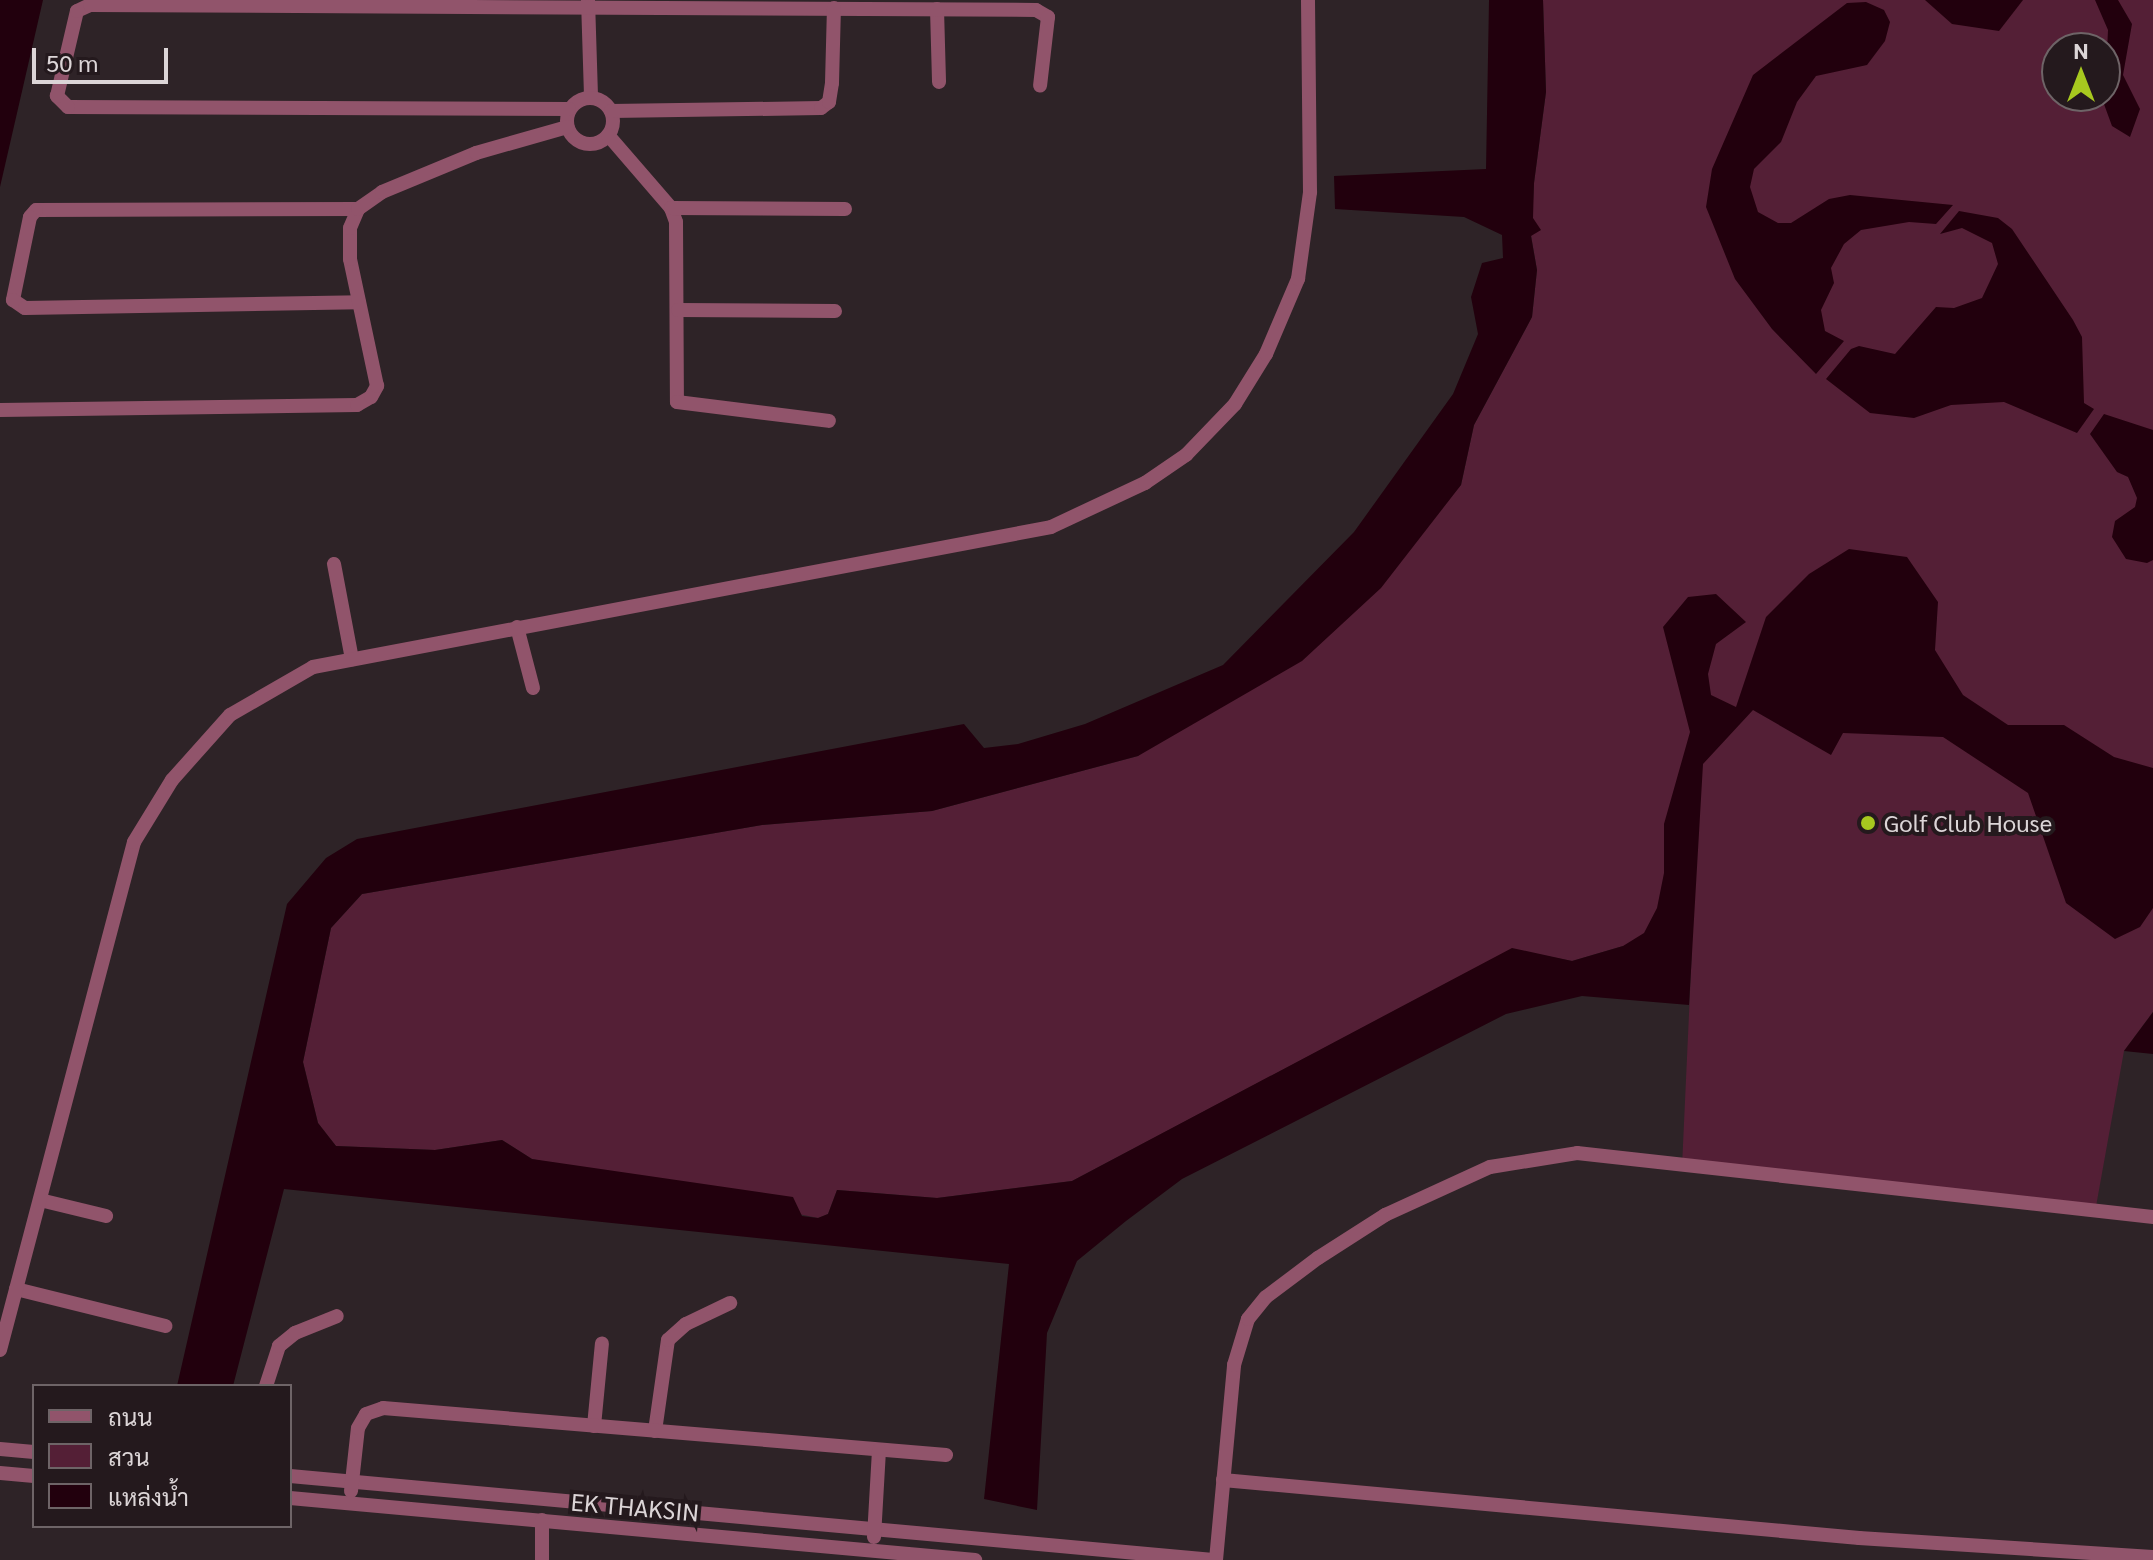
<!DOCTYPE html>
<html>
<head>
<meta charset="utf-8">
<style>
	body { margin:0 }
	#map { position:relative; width:2153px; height:1560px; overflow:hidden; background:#2e2327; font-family:Georgia,Sarabun,serif }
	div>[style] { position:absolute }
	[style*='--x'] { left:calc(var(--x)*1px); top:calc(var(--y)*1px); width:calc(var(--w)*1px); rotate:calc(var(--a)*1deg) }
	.green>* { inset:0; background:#541f36 }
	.water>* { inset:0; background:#22000d }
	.minor>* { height:14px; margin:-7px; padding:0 7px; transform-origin:7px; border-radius:7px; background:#91546b }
	.minor>.ring { margin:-7px; padding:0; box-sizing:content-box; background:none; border:14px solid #91546b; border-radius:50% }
	.dots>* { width:22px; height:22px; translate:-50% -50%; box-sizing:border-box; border:4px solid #24191d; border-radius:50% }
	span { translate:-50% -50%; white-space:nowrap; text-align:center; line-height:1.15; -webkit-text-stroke:8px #24191d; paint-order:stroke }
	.poi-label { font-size:24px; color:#dcd5d7 }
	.left { translate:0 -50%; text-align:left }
	.street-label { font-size:24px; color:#dcd5d7 }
	.legend { position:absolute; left:32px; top:1384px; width:260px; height:144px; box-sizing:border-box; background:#24191d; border:2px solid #6e6467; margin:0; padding:10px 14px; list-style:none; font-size:24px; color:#dcd5d7 }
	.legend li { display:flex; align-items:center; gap:16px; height:40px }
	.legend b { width:40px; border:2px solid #6e6467 }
	.north { position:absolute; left:2041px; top:32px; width:80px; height:80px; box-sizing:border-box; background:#24191d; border:2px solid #6e6467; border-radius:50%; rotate:0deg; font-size:22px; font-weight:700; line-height:32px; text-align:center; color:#dcd5d7 }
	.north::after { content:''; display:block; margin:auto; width:28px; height:36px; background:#a7c81f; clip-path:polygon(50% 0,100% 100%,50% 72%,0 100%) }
	.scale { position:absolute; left:32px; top:48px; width:136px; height:36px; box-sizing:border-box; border:4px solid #dcd5d7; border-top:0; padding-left:10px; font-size:24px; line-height:28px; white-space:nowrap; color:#dcd5d7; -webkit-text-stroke:6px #24191d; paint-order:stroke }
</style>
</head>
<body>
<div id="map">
	<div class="green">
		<i style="clip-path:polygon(evenodd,1543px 0,2153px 0,2153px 1012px,2124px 1051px,2095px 1212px,1682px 1167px,1692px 948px,1623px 946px,1572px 961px,1512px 949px,1072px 1181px,937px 1198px,837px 1190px,828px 1214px,818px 1218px,532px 1159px,502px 1140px,435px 1150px,336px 1146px,318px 1123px,303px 1062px,331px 928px,362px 894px,762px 825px,932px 811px,1138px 756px,1448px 500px,1461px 485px,1474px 425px,1532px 317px,1537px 270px,1531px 235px,1534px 183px,1546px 92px,1543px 0,2057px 48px,2105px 48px,2105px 96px,2057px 96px,2057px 48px)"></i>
	</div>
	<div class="water">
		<i style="clip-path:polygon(0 0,43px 0,0 187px)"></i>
		<i style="clip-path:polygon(1489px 0,1543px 0,1546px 92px,1534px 183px,1533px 218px,1541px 230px,1531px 236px,1537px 270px,1532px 317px,1474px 425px,1461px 485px,1381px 588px,1302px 661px,1138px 756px,932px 811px,762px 825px,362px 894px,331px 928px,303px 1062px,318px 1123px,336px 1146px,435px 1150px,502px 1140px,532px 1159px,793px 1197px,802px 1216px,818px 1218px,828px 1214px,837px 1190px,937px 1198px,1072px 1181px,1512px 948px,1572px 961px,1623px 946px,1644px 933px,1657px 908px,1664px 873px,1664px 824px,1690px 732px,1663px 627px,1688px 597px,1716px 594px,1746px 622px,1716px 644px,1708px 674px,1711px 695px,1736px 707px,1766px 617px,1809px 574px,1849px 549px,1907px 557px,1938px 602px,1935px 650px,1963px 695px,2008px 725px,2064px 725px,2114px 757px,2153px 768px,2153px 908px,2140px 927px,2115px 939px,2066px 903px,2028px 793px,1943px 737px,1843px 733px,1831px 755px,1753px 710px,1703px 764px,1689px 1005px,1582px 996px,1506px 1014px,1182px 1179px,1126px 1221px,1077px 1261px,1047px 1333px,1037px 1510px,984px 1499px,1009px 1264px,284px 1189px,233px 1386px,177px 1386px,287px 904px,326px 858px,357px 839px,964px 724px,984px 748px,1018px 744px,1085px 724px,1223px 665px,1354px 532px,1453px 394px,1478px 334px,1471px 297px,1482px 263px,1503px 258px,1502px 235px,1464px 217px,1335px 209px,1334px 176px,1486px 169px)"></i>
		<i style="clip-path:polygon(1925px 0,2023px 0,1999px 31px,1952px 24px)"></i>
		<i style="clip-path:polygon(2095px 0,2118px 0,2132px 24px,2123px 75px,2140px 109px,2130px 137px,2112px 126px,2101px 96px,2105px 96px,2108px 30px)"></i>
		<i style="clip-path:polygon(1866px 2px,1884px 10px,1890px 22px,1885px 41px,1867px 65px,1816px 76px,1797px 102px,1781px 142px,1754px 169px,1750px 187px,1758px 212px,1778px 223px,1791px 223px,1829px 199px,1850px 195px,1953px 205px,1936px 224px,1909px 222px,1861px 230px,1844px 244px,1831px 268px,1834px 283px,1821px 310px,1825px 331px,1844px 341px,1816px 374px,1772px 329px,1735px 279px,1706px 207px,1712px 169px,1753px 75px,1847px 3px)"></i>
		<i style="clip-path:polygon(1959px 211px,1998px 218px,2012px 229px,2073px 320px,2082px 337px,2084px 403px,2094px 409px,2077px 433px,2004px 402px,1951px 405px,1914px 418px,1870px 413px,1826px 379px,1851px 349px,1859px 346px,1895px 354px,1936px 307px,1954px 308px,1982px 298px,1998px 264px,1992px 243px,1962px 228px,1940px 234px)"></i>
		<i style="clip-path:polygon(2104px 414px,2153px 430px,2153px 560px,2147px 563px,2126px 559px,2112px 537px,2115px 521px,2135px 507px,2137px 498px,2128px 477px,2117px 472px,2090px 434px)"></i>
		<i style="clip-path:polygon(2153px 1012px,2153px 1054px,2124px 1051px)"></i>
	</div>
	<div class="minor">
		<i style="--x:588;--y:0;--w:97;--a:88.2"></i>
		<i style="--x:937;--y:9;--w:73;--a:88.4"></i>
		<i class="ring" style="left:567px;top:98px;width:32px;height:32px"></i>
		<i style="--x:569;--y:109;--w:501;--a:-179.77"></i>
		<i style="--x:68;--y:107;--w:16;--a:-135"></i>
		<i style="--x:57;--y:96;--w:87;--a:-76.8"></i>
		<i style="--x:77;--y:11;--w:14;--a:-25"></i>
		<i style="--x:90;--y:5;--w:946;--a:0.3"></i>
		<i style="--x:1036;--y:10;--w:14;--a:30"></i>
		<i style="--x:1048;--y:17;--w:69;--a:96.6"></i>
		<i style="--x:611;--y:111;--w:210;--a:-0.8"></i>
		<i style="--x:821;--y:108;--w:10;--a:-37"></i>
		<i style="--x:829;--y:102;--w:19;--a:-81"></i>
		<i style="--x:832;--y:83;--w:75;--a:-88.5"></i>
		<i style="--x:608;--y:135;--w:96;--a:49.2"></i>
		<i style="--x:671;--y:208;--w:15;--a:70"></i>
		<i style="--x:676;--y:222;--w:180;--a:89.7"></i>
		<i style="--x:677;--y:402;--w:153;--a:7.1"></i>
		<i style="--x:671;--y:208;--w:174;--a:0.3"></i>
		<i style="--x:358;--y:209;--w:322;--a:179.8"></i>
		<i style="--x:36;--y:210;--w:9;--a:131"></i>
		<i style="--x:30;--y:217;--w:85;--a:101.6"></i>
		<i style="--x:13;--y:300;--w:14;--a:34"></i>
		<i style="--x:25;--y:308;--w:334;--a:-1"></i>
		<i style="--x:678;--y:310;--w:157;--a:0.4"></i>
		<i style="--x:0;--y:410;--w:357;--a:-0.8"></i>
		<i style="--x:357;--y:405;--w:16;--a:-30"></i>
		<i style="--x:371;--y:397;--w:13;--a:-61"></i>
		<i style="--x:377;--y:386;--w:130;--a:-102"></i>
		<i style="--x:350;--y:259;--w:31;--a:-90"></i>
		<i style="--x:350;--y:228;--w:21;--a:-67"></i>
		<i style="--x:358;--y:209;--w:29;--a:-35"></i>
		<i style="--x:382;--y:192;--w:102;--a:-22.5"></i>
		<i style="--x:476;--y:153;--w:95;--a:-15.9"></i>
		<i style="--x:334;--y:564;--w:97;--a:79.3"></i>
		<i style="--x:517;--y:627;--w:63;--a:75.3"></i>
		<i style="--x:40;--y:1200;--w:68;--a:13.6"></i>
		<i style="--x:16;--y:1289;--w:154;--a:13.9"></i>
		<i style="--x:0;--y:1350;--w:525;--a:-75.22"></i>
		<i style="--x:134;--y:842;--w:73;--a:-58.5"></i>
		<i style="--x:172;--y:780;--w:87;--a:-48.3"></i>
		<i style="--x:230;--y:715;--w:96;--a:-30"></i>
		<i style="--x:313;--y:667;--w:751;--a:-10.74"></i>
		<i style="--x:1051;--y:527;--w:104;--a:-25.1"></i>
		<i style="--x:1145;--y:483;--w:50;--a:-34.3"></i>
		<i style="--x:1186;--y:455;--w:71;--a:-46.1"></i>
		<i style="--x:1235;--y:404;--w:59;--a:-58.2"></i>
		<i style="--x:1266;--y:354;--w:82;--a:-66.9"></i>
		<i style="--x:1298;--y:279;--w:88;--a:-82.1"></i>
		<i style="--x:1310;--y:192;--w:192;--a:-90.6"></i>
		<i style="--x:266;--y:1386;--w:42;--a:-72"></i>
		<i style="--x:279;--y:1346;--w:21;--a:-39"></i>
		<i style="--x:295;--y:1333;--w:45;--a:-22"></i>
		<i style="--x:594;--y:1426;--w:83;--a:-84.5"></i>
		<i style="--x:655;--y:1431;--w:92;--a:-81.9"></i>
		<i style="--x:668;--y:1340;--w:24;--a:-42"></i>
		<i style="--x:686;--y:1324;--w:49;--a:-25.5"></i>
		<i style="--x:0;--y:1449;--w:34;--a:5"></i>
		<i style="--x:0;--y:1473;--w:34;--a:5"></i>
		<i style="--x:290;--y:1476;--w:927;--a:5.2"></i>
		<i style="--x:1223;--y:1480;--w:639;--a:5.21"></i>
		<i style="--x:1859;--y:1538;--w:295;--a:3.7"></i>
		<i style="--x:351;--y:1491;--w:63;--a:-83.7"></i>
		<i style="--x:358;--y:1428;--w:16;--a:-60"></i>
		<i style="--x:366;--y:1414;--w:18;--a:-19"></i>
		<i style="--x:383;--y:1408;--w:565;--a:4.77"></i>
		<i style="--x:290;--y:1498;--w:688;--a:5.17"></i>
		<i style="--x:874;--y:1537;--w:87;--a:-86.7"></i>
		<i style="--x:542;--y:1560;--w:40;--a:-90"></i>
		<i style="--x:1216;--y:1560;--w:196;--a:-84.7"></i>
		<i style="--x:1234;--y:1365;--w:48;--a:-73.1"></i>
		<i style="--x:1248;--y:1319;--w:28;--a:-51"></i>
		<i style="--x:1266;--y:1297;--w:65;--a:-36.9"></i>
		<i style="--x:1318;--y:1258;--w:80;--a:-32.7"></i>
		<i style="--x:1385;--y:1215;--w:115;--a:-24.6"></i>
		<i style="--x:1490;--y:1167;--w:88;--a:-9.1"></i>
		<i style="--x:1577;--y:1153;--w:580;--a:6.34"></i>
	</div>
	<div class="dots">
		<i style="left:1868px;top:823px;background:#a7c81f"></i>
	</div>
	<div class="poi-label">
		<span class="left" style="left:1884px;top:823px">Golf Club House</span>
	</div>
	<div class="street-label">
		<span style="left:635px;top:1507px;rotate:5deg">EK THAKSIN</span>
	</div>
	<ul class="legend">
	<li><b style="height:10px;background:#91546b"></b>ถนน</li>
	<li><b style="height:22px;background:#541f36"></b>สวน</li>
	<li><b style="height:22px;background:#22000d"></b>แหล่งน้ำ</li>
	</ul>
	<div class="north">N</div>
	<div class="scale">50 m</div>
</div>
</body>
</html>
